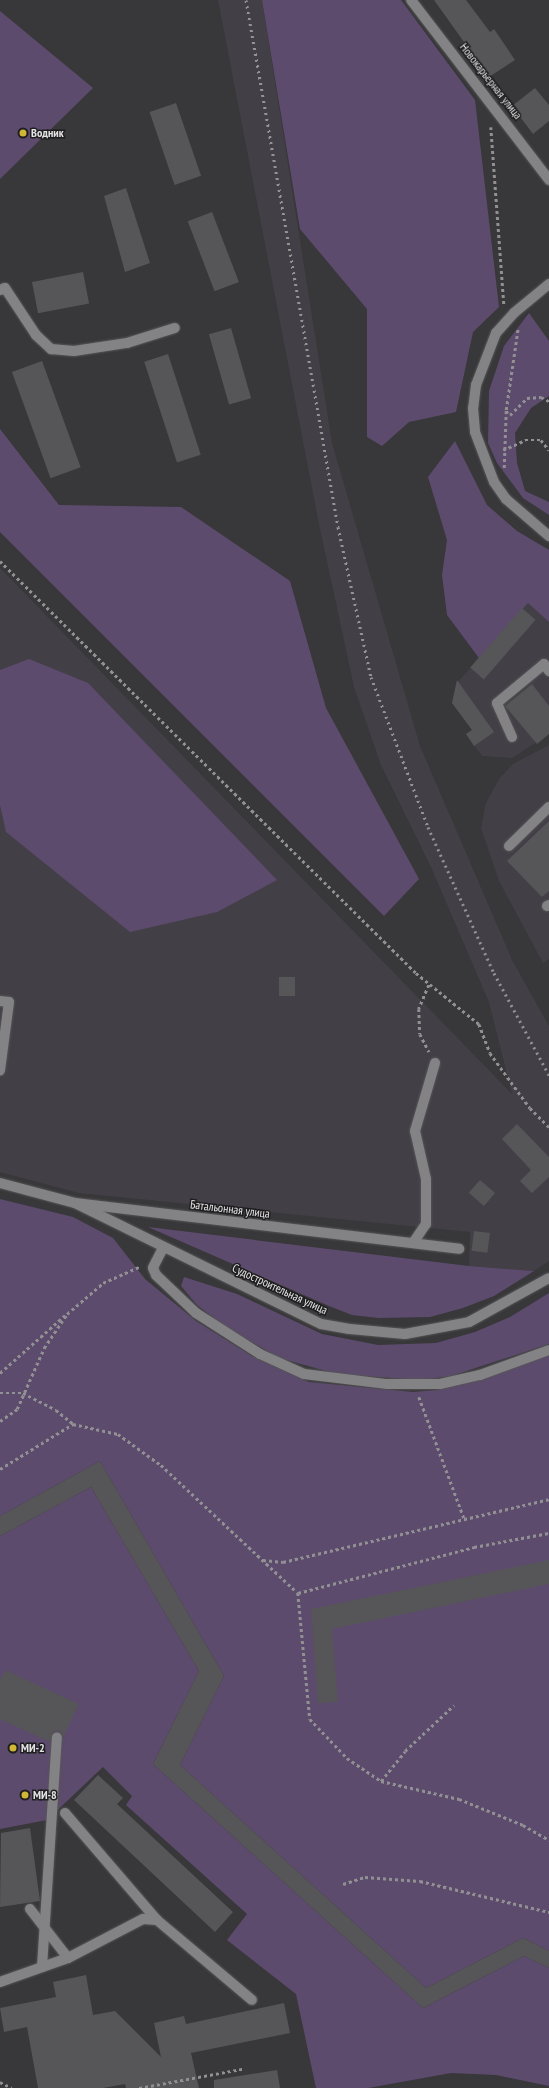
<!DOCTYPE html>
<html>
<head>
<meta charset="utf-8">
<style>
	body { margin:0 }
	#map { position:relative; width:549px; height:2088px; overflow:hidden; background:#383739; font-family:"PT Sans Narrow",sans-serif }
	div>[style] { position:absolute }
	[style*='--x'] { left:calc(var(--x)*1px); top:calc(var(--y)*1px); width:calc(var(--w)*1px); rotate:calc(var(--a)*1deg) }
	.built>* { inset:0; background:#433f47 }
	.green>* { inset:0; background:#5d4b6e }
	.building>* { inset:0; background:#565558; transform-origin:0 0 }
	.path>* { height:2.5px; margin-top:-1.25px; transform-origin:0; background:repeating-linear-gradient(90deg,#919092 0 3px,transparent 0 6px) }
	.roads { filter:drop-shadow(0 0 1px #565557) drop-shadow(0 0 1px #565557) }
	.minor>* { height:10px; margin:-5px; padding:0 5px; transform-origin:5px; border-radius:5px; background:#838285 }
	.rail>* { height:3px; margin-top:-1.5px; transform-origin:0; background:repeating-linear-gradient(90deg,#949395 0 2px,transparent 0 6px) }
	.dots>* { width:11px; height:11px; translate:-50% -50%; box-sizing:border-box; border:2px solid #1f1e1f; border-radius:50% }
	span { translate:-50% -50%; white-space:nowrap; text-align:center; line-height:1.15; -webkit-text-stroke:3px #1f1e1f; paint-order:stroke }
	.street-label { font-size:12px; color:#e4e3e5 }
	.poi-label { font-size:12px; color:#e4e3e5; font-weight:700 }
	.left { translate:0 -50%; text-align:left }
</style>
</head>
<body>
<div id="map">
	<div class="built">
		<i style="clip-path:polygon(218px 0,262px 0,332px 443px,420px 746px,512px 960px,549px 1026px,549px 1261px,534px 1271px,469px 1266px,470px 1232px,79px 1193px,0 1172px,0 568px,512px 1094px,489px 1002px,431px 867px,381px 765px,354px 687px,319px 524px)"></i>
		<i style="clip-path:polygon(528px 603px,549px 622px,549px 734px,512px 758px,482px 756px,466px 734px,472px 730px,452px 703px,456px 684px)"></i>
		<i style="clip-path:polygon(549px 745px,549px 959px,543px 963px,499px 881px,481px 828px,486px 803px,499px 779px,513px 764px)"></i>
	</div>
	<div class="green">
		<i style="clip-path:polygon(262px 0,401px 0,475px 100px,499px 307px,473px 332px,456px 412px,409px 422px,382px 446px,367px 437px,367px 309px,300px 229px)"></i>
		<i style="clip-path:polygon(0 11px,93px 88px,0 179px)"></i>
		<i style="clip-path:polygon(529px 313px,549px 341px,549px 396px,531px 408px,515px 433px,517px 463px,525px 491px,549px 502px,549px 515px,523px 498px,497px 463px,488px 443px,489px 391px,504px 346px)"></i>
		<i style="clip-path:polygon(0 429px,59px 505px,181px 507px,290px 581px,326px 708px,419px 879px,384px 916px,0 532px)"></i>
		<i style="clip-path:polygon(455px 441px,487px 505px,517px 531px,549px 550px,549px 622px,528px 603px,479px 658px,447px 615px,442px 575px,447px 540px,428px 477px)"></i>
		<i style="clip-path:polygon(29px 659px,88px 683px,277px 880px,217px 912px,130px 932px,6px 832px,0 805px,0 670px)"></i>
		<i style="clip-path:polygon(0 1199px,73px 1217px,113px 1238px,145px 1279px,196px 1321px,252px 1356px,309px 1382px,413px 1392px,437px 1390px,549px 1355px,549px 1951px,523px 1938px,426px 1988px,180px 1765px,224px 1676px,100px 1461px,0 1516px)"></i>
		<i style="clip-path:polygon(148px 1227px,469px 1266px,534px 1271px,494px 1296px,463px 1308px,430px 1317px,379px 1318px,352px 1315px,329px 1306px)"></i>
		<i style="clip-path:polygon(184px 1277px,237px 1294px,322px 1334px,378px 1345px,436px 1343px,475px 1332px,510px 1317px,549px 1293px,549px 1344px,451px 1376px,421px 1380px,337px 1374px,279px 1358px,223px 1325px,197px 1305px,181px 1286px)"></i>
		<i style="clip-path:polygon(91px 1487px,199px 1671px,153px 1764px,423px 2008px,524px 1956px,549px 1968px,549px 2086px,496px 2075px,451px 2073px,368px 2088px,316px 2088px,296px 1994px,227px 1940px,247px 1914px,126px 1805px,132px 1796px,103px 1767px,47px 1820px,0 1829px,0 1536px)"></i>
	</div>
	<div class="building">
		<i style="clip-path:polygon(434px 0,466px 0,490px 32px,494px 29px,515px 60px,489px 77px)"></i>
		<i style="clip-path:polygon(535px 88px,549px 105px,549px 121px,533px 134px,512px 106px)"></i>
		<i style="left:176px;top:103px;width:77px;height:28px;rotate:71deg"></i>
		<i style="clip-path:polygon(126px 188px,150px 263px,125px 272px,104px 196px)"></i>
		<i style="left:212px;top:212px;width:75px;height:26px;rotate:69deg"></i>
		<i style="left:83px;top:272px;width:32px;height:52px;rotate:79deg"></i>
		<i style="left:231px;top:328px;width:73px;height:23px;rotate:74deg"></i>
		<i style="left:168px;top:354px;width:106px;height:25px;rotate:72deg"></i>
		<i style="left:42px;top:361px;width:113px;height:32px;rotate:70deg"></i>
		<i style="left:522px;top:608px;width:18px;height:79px;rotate:41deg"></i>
		<i style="clip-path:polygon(457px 680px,494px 732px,474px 746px,466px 734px,472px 730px,452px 703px)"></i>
		<i style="clip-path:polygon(532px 684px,549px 706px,549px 734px,537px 744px,505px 706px)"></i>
		<i style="clip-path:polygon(549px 821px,549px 891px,542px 897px,507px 861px)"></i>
		<i style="left:279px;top:977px;width:16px;height:19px"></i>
		<i style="clip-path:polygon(517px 1124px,549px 1157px,549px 1177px,532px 1193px,520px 1181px,531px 1170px,502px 1139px)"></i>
		<i style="left:480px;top:1180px;width:20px;height:17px;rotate:41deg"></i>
		<i style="left:474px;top:1231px;width:16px;height:20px;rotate:7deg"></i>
		<i style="clip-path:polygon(100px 1461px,224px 1676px,180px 1765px,426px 1988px,523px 1938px,549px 1951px,549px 1968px,524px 1956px,423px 2008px,153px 1764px,199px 1671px,91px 1487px,0 1536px,0 1516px)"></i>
		<i style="clip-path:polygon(549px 1560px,549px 1584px,332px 1629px,338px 1702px,318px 1703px,311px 1609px)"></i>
		<i style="clip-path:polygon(5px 1670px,79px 1704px,63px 1737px,60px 1731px,54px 1731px,50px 1742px,0 1719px,0 1680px)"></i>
		<i style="clip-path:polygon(98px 1775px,123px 1798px,117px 1804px,233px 1912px,215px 1932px,74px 1800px)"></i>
		<i style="clip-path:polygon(30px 1828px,40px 1901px,0 1907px,1px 1833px)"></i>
		<i style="clip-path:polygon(86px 1975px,93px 2015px,115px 2011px,161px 2057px,154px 2023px,184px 2016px,186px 2024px,284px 2003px,290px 2033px,191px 2053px,199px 2088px,126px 2088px,125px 2084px,103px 2088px,38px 2088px,27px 2027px,4px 2032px,0 2008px,56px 1997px,53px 1982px)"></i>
		<i style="clip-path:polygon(277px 2070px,280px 2088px,214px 2088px,214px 2080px)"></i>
	</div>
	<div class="path">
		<i style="--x:491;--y:127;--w:178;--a:85.8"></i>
		<i style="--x:506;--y:411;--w:6;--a:45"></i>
		<i style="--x:510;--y:415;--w:24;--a:-45"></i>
		<i style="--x:527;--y:398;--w:14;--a:-4"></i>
		<i style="--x:541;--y:397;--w:9;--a:27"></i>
		<i style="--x:503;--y:450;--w:24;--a:-24"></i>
		<i style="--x:525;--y:440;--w:16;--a:0"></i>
		<i style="--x:541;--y:440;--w:13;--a:51"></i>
		<i style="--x:504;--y:468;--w:58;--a:-88"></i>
		<i style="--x:506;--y:410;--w:83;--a:-81.7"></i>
		<i style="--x:0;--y:561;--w:585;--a:44.72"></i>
		<i style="--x:416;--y:973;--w:81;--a:39"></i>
		<i style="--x:479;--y:1024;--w:31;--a:69"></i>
		<i style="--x:490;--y:1053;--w:68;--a:54"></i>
		<i style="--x:530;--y:1108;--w:27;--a:45"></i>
		<i style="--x:429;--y:985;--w:26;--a:113"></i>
		<i style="--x:419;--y:1009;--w:25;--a:88"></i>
		<i style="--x:420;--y:1034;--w:20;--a:63"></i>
		<i style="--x:0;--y:1373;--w:87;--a:-41.7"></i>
		<i style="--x:0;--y:1393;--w:23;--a:0"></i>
		<i style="--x:23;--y:1393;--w:37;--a:27"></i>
		<i style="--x:56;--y:1410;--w:22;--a:39"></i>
		<i style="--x:73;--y:1424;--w:46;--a:12.5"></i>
		<i style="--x:118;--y:1434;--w:53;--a:35.8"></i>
		<i style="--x:161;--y:1465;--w:187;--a:43.1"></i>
		<i style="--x:298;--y:1593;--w:127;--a:84.6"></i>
		<i style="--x:310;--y:1719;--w:54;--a:46.5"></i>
		<i style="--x:347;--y:1758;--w:41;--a:34.1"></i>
		<i style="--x:381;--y:1781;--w:80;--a:13"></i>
		<i style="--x:459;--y:1799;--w:69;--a:22.1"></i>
		<i style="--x:523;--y:1825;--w:30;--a:30"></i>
		<i style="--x:419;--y:1397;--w:129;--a:69.6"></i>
		<i style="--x:0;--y:1421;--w:21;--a:-35"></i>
		<i style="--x:17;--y:1409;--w:67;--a:-66.1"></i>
		<i style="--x:44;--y:1348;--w:41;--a:-55.9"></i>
		<i style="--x:67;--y:1314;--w:48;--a:-40.7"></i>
		<i style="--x:103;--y:1283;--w:42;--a:-24.1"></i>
		<i style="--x:0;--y:1469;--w:86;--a:-31.7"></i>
		<i style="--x:263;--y:1560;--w:20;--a:6"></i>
		<i style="--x:283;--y:1562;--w:273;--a:-13.3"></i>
		<i style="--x:298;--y:1593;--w:182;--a:-14.6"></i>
		<i style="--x:474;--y:1547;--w:76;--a:-10.6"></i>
		<i style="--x:381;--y:1781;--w:38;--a:-51"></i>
		<i style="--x:405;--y:1751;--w:67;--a:-43.2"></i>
		<i style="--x:343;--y:1884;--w:23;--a:-18"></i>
		<i style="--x:365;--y:1877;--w:55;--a:4.2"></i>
		<i style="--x:420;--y:1881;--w:133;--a:13.5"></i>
		<i style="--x:0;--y:2082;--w:13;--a:27"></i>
		<i style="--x:139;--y:2088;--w:105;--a:-10.5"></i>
	</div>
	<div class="roads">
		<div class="minor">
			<i style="--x:411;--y:0;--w:227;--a:52.5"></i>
			<i style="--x:549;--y:284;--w:45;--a:140.4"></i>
			<i style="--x:514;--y:313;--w:27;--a:132"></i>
			<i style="--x:496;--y:333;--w:56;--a:111"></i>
			<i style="--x:476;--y:385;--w:23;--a:97"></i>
			<i style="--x:473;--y:408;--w:24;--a:85"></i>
			<i style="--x:475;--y:432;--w:53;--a:69.2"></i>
			<i style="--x:494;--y:482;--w:21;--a:55"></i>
			<i style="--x:506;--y:499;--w:57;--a:40.7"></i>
			<i style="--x:0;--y:290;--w:5;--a:-22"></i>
			<i style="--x:5;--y:288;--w:56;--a:56.6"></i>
			<i style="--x:36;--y:335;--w:21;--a:43"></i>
			<i style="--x:51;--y:349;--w:23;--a:5"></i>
			<i style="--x:74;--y:351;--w:54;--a:-8.6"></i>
			<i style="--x:127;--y:343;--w:50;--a:-17.4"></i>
			<i style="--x:512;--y:737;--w:37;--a:-114"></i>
			<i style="--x:497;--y:703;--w:61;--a:-39.7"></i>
			<i style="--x:544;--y:664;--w:9;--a:54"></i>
			<i style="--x:509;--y:846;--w:56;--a:-44.3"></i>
			<i style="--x:547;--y:906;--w:2;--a:-27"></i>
			<i style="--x:0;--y:1001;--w:9;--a:6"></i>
			<i style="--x:9;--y:1002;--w:69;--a:97.5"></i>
			<i style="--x:0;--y:1183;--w:78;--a:14.9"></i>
			<i style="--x:75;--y:1203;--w:387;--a:6.8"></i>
			<i style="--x:75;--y:1203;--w:274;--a:26.2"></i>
			<i style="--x:321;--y:1324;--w:29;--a:10"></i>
			<i style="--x:350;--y:1329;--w:55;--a:5.2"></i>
			<i style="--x:405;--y:1334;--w:65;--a:-10.6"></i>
			<i style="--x:469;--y:1322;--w:91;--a:-28.8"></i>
			<i style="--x:413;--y:1243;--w:23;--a:-56"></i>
			<i style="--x:426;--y:1224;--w:45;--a:-90"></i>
			<i style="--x:426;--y:1179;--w:49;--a:-102.9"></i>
			<i style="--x:415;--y:1131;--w:71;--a:-73.6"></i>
			<i style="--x:163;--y:1248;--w:22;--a:117"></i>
			<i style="--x:153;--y:1268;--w:8;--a:67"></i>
			<i style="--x:156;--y:1275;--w:55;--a:43.5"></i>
			<i style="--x:196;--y:1313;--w:76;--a:32.6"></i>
			<i style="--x:260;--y:1354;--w:48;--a:24.4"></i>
			<i style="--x:304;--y:1374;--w:84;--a:6.9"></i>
			<i style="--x:387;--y:1384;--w:53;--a:0"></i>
			<i style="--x:440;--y:1384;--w:41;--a:-12.7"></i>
			<i style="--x:480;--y:1375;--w:73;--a:-19.9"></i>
			<i style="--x:65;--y:1813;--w:141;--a:49.3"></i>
			<i style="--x:30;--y:1909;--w:62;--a:52.2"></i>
			<i style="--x:42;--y:1967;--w:230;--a:-86.3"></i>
			<i style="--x:0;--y:1982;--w:72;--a:-19.4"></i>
			<i style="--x:68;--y:1958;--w:85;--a:-27.5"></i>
			<i style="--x:143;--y:1919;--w:14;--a:4"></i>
			<i style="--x:157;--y:1920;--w:124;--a:40.1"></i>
		</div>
	</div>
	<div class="rail">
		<i style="--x:246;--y:0;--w:535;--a:80.1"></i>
		<i style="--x:338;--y:527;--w:154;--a:77.6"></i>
		<i style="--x:371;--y:677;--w:160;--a:69.2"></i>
		<i style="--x:428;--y:827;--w:160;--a:65.7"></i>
		<i style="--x:494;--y:973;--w:116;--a:61.7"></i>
	</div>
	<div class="dots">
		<i style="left:23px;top:133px;background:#d0b736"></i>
		<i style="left:13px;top:1748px;background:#d0b736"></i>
		<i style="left:25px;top:1795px;background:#d0b736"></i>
	</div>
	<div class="street-label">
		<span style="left:491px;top:81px;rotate:52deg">Новокарьерная улица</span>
		<span style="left:230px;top:1209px;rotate:7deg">Батальонная улица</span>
		<span style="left:280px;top:1289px;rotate:25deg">Судостроительная улица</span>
	</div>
	<div class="poi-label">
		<span class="left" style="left:31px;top:133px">Водник</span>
		<span class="left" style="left:21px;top:1748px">МИ-2</span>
		<span class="left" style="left:33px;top:1795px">МИ-8</span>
	</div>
</div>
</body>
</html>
